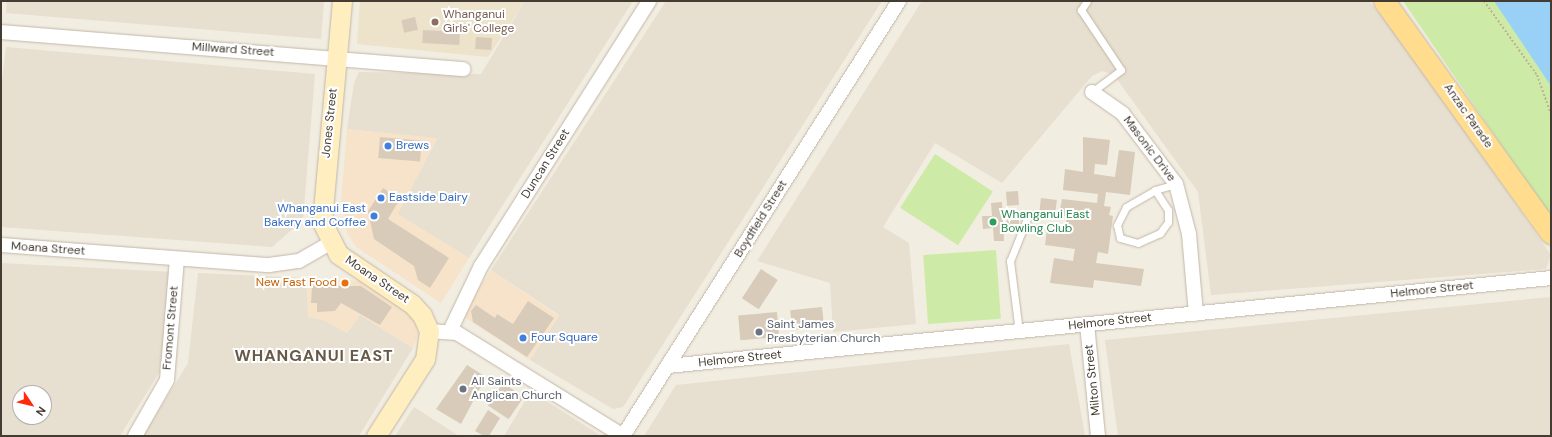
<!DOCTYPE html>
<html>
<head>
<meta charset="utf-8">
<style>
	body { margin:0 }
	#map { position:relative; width:1552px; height:437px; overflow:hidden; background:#f2ede1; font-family:"DM Sans",sans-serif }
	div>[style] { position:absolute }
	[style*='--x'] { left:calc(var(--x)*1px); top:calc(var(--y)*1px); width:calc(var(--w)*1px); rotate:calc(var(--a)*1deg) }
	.residential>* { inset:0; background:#e7dfcf }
	.commercial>* { inset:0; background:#f7e3ca }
	.education>* { inset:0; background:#ede2ca }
	.green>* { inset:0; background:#cdeba6; transform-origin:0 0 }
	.water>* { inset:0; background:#98d1f5 }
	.building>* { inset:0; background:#d8cbb9; transform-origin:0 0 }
	.path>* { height:2px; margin-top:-1px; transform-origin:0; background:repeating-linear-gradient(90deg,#c1b094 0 2px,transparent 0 4px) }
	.roads { filter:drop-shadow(0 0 1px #c1b7a7) drop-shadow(0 0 1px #c1b7a7) }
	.lane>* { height:7px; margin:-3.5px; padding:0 3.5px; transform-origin:3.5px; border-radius:3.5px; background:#fff }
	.street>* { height:14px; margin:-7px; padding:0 7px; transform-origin:7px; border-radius:7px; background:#fff }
	.secondary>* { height:19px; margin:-9.5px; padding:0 9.5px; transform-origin:9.5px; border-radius:9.5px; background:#ffeebf }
	.primary>* { height:21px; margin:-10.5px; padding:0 10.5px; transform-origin:10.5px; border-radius:10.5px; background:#ffdc8e }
	.dots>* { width:11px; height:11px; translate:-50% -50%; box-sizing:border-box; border:2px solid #fff; border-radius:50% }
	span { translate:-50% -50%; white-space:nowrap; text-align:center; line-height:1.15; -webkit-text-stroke:4px #fff; paint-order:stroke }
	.education-label { font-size:12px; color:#785e54 }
	.left { translate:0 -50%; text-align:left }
	.street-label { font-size:12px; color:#443c32 }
	.shop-label { font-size:12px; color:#366cbe }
	.right { translate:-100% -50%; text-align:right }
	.leisure-label { font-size:12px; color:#27864d }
	.food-label { font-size:12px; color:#c56008 }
	.worship-label { font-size:12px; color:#5b616d }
	.district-label { font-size:16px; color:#675a48; font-weight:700; letter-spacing:1px }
	.frame { position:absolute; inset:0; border:2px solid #443c32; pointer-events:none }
	.north { position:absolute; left:12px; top:385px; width:40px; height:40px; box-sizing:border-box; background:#fff; border:1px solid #b4b1ad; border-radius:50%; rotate:125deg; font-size:11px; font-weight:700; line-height:16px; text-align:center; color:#443c32 }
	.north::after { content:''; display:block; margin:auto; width:14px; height:18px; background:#ff2b0c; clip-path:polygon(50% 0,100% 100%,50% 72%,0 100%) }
</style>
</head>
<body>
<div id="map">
	<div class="residential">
		<i style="clip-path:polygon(7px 1px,324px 1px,321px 39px,6px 13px)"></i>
		<i style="clip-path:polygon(525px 1px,633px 1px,469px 258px,397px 214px,437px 139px,347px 129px,354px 83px,359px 72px,481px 74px)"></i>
		<i style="clip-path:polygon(666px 1px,882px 1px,623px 407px,613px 409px,530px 360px,559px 315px,491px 270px)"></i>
		<i style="clip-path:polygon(922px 1px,1369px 1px,1405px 45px,1551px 255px,1546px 269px,1211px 295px,1198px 192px,1114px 75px,1102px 71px,1092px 76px,1002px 183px,935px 143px,883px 227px,909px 243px,916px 324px,833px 332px,830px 283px,757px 261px)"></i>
		<i style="clip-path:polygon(6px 47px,315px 74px,303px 220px,272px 247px,1px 227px,1px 88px)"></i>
		<i style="clip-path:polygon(evenodd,1px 263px,173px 272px,167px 360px,120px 436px,1px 436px,1px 263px,20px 393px,44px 393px,44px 417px,20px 417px,20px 393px)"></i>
		<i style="clip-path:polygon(198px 273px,307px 278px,308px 317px,324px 320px,347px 333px,360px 315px,413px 348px,359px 436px,143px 436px,188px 363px)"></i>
		<i style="clip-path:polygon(1551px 297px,1551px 436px,1118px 436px,1105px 340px)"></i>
		<i style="clip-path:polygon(1069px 344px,1085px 436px,644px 436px,676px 385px)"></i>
		<i style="clip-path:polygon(531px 391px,601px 436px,504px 436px)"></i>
		<i style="clip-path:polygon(414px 407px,459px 436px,395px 436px)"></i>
	</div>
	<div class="commercial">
		<i style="clip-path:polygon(347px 129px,437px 138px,398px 214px,469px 258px,441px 303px,356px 247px,347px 233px,341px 201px)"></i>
		<i style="clip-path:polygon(491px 270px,559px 316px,530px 360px,467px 319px,464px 310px)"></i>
		<i style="clip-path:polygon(307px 278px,362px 281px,413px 312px,418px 335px,413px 348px,360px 315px,347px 333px,324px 320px,308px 317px)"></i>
	</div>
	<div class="education">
		<i style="clip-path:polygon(360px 1px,525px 1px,488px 57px,357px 44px)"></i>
	</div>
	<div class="green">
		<i style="clip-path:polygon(1403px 1px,1512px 1px,1551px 64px,1551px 218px)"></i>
		<i style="left:935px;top:154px;width:69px;height:64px;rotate:33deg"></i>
		<i style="left:996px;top:250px;width:69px;height:73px;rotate:86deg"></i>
	</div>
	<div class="water">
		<i style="clip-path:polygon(1494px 1px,1551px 1px,1551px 86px)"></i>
	</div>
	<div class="building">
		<i style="left:415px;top:17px;width:13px;height:14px;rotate:77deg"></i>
		<i style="left:423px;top:30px;width:37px;height:13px;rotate:3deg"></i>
		<i style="left:476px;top:37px;width:16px;height:12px;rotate:4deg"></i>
		<i style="left:380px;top:137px;width:42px;height:21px;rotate:5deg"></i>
		<i style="clip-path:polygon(1083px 137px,1110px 140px,1107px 165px,1095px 164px,1094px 174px,1115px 177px,1119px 150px,1135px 152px,1130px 195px,1106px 192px,1104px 206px,1111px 207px,1109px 215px,1113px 216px,1108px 254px,1098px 252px,1096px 263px,1144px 269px,1141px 286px,1094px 280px,1093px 288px,1050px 283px,1054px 258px,1073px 261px,1075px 249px,1045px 245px,1047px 230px,1065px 232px,1067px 216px,1059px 215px,1062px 199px,1097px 203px,1098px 194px,1063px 190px,1065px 169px,1083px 172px)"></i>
		<i style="clip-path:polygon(383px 188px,400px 199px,388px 219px,449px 258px,430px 288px,418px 280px,414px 266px,374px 239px,368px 211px)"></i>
		<i style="left:1018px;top:191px;width:14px;height:12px;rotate:86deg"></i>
		<i style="left:1041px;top:198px;width:16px;height:20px;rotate:7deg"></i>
		<i style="clip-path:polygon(1002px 202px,1004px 241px,994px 241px,993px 228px,983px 229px,982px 216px,992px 216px,991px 203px)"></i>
		<i style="left:1018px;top:214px;width:16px;height:12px;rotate:83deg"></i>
		<i style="left:761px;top:269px;width:20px;height:35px;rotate:33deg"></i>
		<i style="clip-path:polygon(312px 286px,361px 286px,392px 307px,380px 325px,341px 303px,335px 311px,317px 312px,317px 303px,311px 303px)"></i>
		<i style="clip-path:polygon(528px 301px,554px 318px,527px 357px,473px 322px,471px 311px,476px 305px,495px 318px,497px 314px,513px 324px)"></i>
		<i style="left:822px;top:307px;width:20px;height:32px;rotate:84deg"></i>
		<i style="left:777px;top:312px;width:25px;height:39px;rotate:85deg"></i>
		<i style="clip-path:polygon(467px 365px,486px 377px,461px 424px,436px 409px)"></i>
		<i style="left:503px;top:383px;width:25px;height:27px;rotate:34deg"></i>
		<i style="clip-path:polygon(488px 410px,500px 418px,489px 436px,484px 436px,475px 431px)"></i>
	</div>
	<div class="path">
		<i style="--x:1484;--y:1;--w:91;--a:54.4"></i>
		<i style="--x:1537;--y:75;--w:41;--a:70.3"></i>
	</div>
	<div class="roads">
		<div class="lane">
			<i style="--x:1087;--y:1;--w:11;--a:124"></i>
			<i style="--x:1081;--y:10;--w:72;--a:56.3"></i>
			<i style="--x:1121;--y:70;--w:36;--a:143"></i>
			<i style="--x:1155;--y:190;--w:24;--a:57"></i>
			<i style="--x:1168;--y:210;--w:12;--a:90"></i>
			<i style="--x:1168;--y:222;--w:14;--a:126"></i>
			<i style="--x:1160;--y:233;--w:24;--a:156"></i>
			<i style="--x:1138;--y:243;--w:19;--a:-164"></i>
			<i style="--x:1120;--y:238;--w:13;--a:-103"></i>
			<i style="--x:1117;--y:225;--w:20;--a:-63"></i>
			<i style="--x:1126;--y:207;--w:34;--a:-30"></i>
			<i style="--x:1155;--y:190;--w:22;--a:-16"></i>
			<i style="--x:1019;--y:332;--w:72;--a:-97.2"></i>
			<i style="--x:1010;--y:261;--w:48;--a:-68.2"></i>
		</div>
		<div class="street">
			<i style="--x:1;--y:32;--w:464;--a:4.6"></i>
			<i style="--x:1092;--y:92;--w:38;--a:35"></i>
			<i style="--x:1123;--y:114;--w:88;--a:52.9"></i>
			<i style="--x:1176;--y:184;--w:52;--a:75.4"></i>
			<i style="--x:1189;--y:234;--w:80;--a:85"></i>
			<i style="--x:1;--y:245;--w:269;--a:4.3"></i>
			<i style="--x:269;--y:265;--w:30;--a:-8"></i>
			<i style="--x:299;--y:261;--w:36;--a:-30"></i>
			<i style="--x:1087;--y:324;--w:113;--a:84.4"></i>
			<i style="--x:429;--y:331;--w:28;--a:4"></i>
			<i style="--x:457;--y:333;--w:195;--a:31.8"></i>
			<i style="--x:450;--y:331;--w:72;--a:-64.5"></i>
			<i style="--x:481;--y:266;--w:314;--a:-57.6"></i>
			<i style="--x:668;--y:366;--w:887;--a:-5.69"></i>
			<i style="--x:135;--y:436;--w:64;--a:-60.3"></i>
			<i style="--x:167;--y:380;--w:121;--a:-85.3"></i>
			<i style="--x:623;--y:436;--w:515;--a:-57.61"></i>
		</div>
		<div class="secondary">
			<i style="--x:342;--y:1;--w:222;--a:95.2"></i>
			<i style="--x:322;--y:222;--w:36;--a:63"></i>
			<i style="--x:338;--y:254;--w:89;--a:34"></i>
			<i style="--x:412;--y:304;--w:15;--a:48"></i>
			<i style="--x:422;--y:315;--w:17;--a:66"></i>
			<i style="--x:429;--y:331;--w:28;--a:98"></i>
			<i style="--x:425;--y:359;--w:91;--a:122.5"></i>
		</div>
		<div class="primary">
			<i style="--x:1384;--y:1;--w:286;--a:54.3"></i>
		</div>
	</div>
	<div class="dots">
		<i style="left:435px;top:22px;background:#8d6e63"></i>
		<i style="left:388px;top:146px;background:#3f7fe0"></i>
		<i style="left:381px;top:198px;background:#3f7fe0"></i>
		<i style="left:374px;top:216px;background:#3f7fe0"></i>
		<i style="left:993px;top:222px;background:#2e9e5b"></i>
		<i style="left:345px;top:283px;background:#e8710a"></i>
		<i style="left:759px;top:332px;background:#6b7280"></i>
		<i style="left:523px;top:338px;background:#3f7fe0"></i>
		<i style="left:463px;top:389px;background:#6b7280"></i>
	</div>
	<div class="education-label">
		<span class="left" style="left:443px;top:22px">Whanganui<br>Girls' College</span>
	</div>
	<div class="street-label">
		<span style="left:233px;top:50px;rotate:4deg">Millward Street</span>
		<span style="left:1468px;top:116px;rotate:55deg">Anzac Parade</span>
		<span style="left:330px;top:123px;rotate:-84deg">Jones Street</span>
		<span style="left:1149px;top:149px;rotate:53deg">Masonic Drive</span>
		<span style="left:546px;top:164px;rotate:-58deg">Duncan Street</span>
		<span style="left:761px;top:219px;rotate:-58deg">Boydfield Street</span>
		<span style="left:48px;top:249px;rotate:4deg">Moana Street</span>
		<span style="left:377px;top:280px;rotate:34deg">Moana Street</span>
		<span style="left:1432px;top:290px;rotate:-6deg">Helmore Street</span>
		<span style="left:1110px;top:322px;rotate:-6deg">Helmore Street</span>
		<span style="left:171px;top:328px;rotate:-85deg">Fromont Street</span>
		<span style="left:740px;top:359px;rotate:-6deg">Helmore Street</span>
		<span style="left:1093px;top:380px;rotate:-96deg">Milton Street</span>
	</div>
	<div class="shop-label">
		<span class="left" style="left:396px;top:146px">Brews</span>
		<span class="left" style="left:389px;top:198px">Eastside Dairy</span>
		<span class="right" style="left:366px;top:216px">Whanganui East<br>Bakery and Coffee</span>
		<span class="left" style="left:531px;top:338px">Four Square</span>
	</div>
	<div class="leisure-label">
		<span class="left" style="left:1001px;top:222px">Whanganui East<br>Bowling Club</span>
	</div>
	<div class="food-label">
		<span class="right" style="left:337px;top:283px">New Fast Food</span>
	</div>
	<div class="worship-label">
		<span class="left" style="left:767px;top:332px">Saint James<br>Presbyterian Church</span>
		<span class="left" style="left:471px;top:389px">All Saints<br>Anglican Church</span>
	</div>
	<div class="district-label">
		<span style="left:314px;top:356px">WHANGANUI EAST</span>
	</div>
	<div class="frame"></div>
	<div class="north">N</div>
</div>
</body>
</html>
